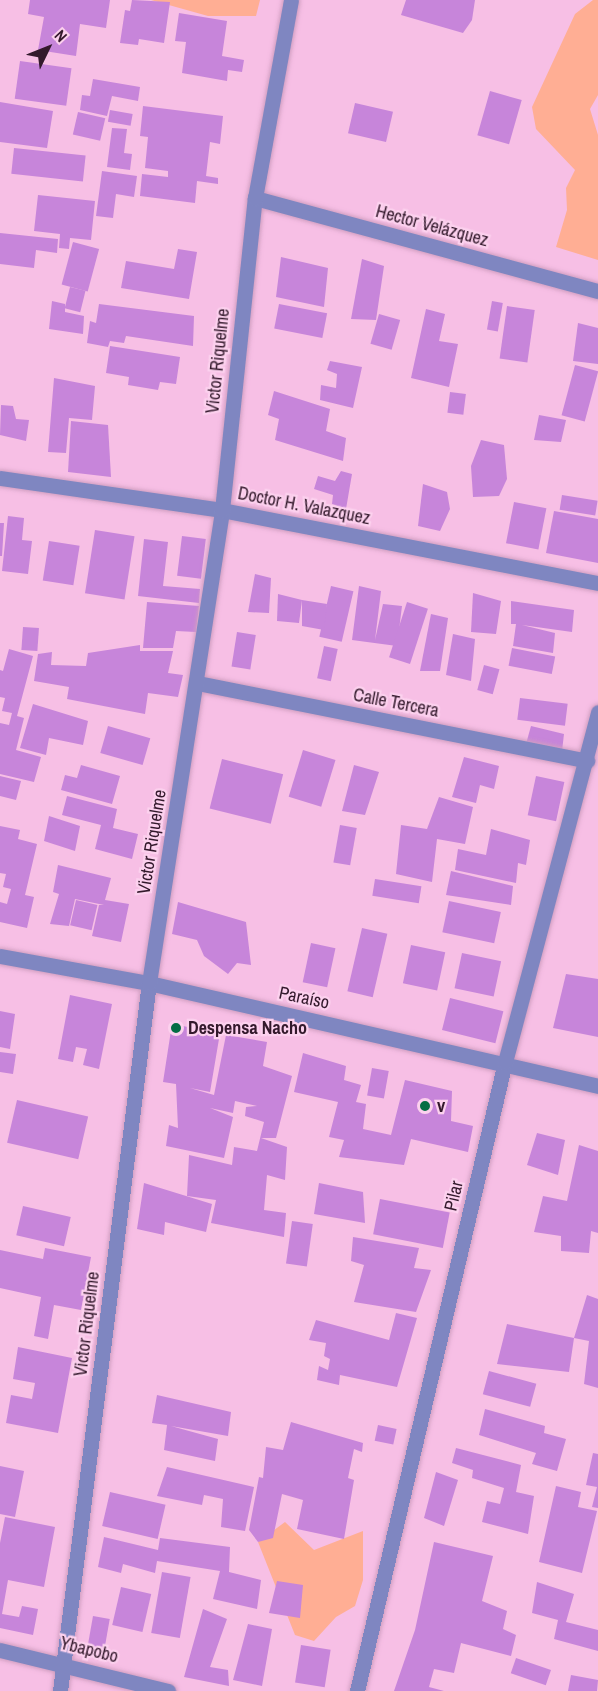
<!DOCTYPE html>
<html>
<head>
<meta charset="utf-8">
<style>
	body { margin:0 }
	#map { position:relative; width:598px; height:1691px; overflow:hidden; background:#f7bfe5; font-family:"Archivo Narrow",sans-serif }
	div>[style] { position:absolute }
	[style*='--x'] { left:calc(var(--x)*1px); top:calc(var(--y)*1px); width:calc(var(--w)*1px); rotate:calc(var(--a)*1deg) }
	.green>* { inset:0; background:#ffae94 }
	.building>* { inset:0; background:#c785da; transform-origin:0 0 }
	.roads { filter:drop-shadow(0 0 2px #d09ec0) drop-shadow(0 0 2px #d09ec0) }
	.minor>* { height:15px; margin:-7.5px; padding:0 7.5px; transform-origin:7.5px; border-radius:7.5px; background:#7f86c1 }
	.tertiary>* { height:15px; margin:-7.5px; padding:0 7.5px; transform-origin:7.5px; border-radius:7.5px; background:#7f86c1 }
	.dots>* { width:16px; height:16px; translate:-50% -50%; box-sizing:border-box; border:3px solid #fcd1ee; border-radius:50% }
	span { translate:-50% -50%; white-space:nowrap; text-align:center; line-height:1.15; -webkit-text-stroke:4.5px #fcd1ee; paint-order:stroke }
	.street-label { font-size:18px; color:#33192c }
	.poi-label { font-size:18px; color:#33192c; font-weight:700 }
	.left { translate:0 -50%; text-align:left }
	.north { position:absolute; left:18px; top:18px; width:60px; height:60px; -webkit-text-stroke:4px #fcd1ee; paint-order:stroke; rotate:47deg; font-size:16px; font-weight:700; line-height:24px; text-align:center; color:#33192c }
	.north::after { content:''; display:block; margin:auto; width:21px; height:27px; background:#33192c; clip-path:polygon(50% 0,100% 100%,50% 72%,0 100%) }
</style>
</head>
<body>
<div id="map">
	<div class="green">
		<i style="clip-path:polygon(151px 0,260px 0,256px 16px,208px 16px)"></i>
		<i style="clip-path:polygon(593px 0,598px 0,598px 95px,590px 109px,598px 135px,598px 260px,556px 247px,567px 210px,566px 188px,575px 170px,536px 129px,532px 107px,575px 14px)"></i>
		<i style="clip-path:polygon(285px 1522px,314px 1550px,363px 1531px,363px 1580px,355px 1606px,336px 1617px,314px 1641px,295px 1635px,258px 1542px)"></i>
	</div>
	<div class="building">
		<i style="clip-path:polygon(30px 0,110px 0,106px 28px,80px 24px,76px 56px,38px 50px,44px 17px,28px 14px)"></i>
		<i style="clip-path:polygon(132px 0,170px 2px,164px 43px,139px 39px,138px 45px,120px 43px,125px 10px,130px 11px)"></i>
		<i style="clip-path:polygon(406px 0,475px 0,472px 20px,463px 33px,401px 15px)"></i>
		<i style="clip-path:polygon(179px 13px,227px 21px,222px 56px,244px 60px,242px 72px,228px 70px,227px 81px,182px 73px,186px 42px,175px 41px)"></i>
		<i style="left:20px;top:61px;width:52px;height:38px;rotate:8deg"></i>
		<i style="clip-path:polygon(93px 79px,140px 87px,138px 101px,112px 96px,107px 116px,80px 110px,82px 95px,90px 96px)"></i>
		<i style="left:490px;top:91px;width:33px;height:46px;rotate:16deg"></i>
		<i style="clip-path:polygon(0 102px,53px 111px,47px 148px,0 142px)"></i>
		<i style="left:355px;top:103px;width:39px;height:31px;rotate:13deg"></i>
		<i style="clip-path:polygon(143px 106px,223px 116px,220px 144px,210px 142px,206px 176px,218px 178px,218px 184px,197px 181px,195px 203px,140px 196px,142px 174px,168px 177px,168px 171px,145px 168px,148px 137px,140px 136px)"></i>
		<i style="left:110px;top:110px;width:23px;height:12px;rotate:10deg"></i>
		<i style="left:78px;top:112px;width:28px;height:23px;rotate:13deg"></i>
		<i style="clip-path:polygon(112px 128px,127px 129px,124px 153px,132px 154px,130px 170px,107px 167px)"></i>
		<i style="left:14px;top:148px;width:72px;height:26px;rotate:6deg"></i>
		<i style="clip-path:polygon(102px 171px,137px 176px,134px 197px,116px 194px,113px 218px,96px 216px)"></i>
		<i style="clip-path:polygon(38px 195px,95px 201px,91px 240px,70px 238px,69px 249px,59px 248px,60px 234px,34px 231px)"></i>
		<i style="clip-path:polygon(0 233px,58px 239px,57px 253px,36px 250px,34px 268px,0 264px)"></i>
		<i style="left:73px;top:242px;width:27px;height:44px;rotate:15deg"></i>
		<i style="clip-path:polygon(178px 249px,197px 252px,189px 299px,121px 288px,126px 261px,174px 269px)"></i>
		<i style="clip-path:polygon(281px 257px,328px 268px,324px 307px,276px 297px)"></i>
		<i style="clip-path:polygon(362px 259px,384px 266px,376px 320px,351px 319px)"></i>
		<i style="left:70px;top:287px;width:16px;height:22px;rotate:14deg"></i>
		<i style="clip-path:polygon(52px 301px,65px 304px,65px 312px,84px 316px,83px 334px,49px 329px)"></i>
		<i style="left:492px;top:301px;width:11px;height:29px;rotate:10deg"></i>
		<i style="clip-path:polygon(99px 304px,194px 316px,193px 346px,126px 336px,124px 343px,110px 341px,108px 347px,87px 343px,90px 321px,96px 323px)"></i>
		<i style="left:279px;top:304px;width:49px;height:25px;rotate:11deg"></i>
		<i style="left:507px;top:306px;width:28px;height:53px;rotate:8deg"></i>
		<i style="clip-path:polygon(426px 309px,445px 314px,439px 341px,458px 344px,449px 387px,411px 378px)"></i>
		<i style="left:379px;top:314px;width:22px;height:31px;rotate:16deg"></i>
		<i style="clip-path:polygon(578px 323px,598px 328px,598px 364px,573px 361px)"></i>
		<i style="clip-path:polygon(110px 346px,180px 357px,176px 384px,160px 382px,158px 390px,128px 385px,129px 377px,106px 373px)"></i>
		<i style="clip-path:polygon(330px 361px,362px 367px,353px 408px,320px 400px,321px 385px,336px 388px,337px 374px,327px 370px)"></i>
		<i style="left:575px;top:365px;width:24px;height:52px;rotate:15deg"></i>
		<i style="clip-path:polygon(54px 378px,95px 386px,92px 420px,69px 418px,66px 453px,48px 452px)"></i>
		<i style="clip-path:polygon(274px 391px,330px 409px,326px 431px,346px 438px,343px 461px,275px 440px,279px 419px,268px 415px)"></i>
		<i style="left:450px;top:392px;width:16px;height:21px;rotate:7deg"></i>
		<i style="clip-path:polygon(1px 405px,13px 406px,16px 419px,29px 420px,26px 441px,0 435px)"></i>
		<i style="clip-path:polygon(539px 415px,566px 420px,561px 442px,534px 440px)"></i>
		<i style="clip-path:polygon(71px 421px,108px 425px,111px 477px,68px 472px)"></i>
		<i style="clip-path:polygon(481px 440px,504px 445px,507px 479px,499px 496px,473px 497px,471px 466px)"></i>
		<i style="clip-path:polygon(341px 471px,352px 474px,346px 509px,332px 504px,333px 495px,314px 489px,318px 476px,335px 481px)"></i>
		<i style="clip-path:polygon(423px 484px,447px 492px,450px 509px,440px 531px,418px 526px)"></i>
		<i style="left:562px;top:495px;width:36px;height:15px;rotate:9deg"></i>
		<i style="left:514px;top:502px;width:33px;height:42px;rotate:11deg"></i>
		<i style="clip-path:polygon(554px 511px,598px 519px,598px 563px,546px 553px)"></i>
		<i style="clip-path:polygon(8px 516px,24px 518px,22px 540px,32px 541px,28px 574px,2px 571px)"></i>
		<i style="clip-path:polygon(0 523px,4px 523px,2px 556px,0 556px)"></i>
		<i style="left:95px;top:530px;width:40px;height:64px;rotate:9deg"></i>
		<i style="left:182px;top:536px;width:24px;height:40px;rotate:7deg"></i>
		<i style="clip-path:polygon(144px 539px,168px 542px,163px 586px,200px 589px,199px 603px,138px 596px)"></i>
		<i style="left:49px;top:541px;width:31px;height:40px;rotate:9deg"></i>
		<i style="clip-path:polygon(255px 574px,271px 578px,269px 613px,248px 612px)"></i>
		<i style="left:331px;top:586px;width:23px;height:52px;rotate:13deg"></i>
		<i style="clip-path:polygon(359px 586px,381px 591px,375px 640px,383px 604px,402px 606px,397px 646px,352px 640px)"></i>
		<i style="clip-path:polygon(473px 593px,501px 601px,496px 634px,471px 632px)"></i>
		<i style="clip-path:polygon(278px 594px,302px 600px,299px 623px,277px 621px)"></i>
		<i style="clip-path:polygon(302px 600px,327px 604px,324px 630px,302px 626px)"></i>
		<i style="clip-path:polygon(511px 601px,574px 610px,572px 632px,522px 625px,555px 633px,553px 653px,513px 646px,516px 624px,511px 624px)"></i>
		<i style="clip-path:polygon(147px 602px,199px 606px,196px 632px,176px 631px,173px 648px,143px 648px)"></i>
		<i style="left:407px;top:602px;width:22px;height:58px;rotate:18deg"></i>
		<i style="clip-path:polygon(431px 614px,448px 618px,440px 671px,420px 671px)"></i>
		<i style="left:23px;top:627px;width:16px;height:23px;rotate:4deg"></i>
		<i style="left:237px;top:632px;width:19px;height:35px;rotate:9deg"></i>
		<i style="clip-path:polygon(453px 634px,475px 639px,471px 681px,446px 675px)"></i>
		<i style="clip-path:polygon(140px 645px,140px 651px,173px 651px,168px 673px,183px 675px,178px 697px,148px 693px,145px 714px,67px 699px,69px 687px,34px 681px,38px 654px,52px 652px,51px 665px,86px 666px,88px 653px)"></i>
		<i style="left:324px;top:646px;width:14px;height:33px;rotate:12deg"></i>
		<i style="left:512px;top:648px;width:44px;height:18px;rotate:11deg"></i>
		<i style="clip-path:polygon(9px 649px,33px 656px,17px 716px,24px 718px,16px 750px,41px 757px,34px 782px,0 774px,0 723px,9px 725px,12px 713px,2px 711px,5px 698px,0 697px,0 670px,3px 671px)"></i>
		<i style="left:484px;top:665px;width:16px;height:26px;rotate:15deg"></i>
		<i style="left:520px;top:698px;width:48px;height:22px;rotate:7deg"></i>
		<i style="clip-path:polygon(33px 704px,88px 721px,83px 745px,49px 738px,46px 755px,20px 748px)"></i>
		<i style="left:108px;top:726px;width:44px;height:28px;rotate:16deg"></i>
		<i style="clip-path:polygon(531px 726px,564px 734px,562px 751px,526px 744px)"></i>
		<i style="left:303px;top:750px;width:34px;height:49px;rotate:17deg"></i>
		<i style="clip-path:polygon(464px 757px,499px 766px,494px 789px,480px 785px,476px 803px,452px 797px)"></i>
		<i style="left:222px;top:759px;width:63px;height:51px;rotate:14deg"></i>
		<i style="clip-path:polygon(81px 765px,120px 776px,112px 804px,61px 790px,65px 775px,77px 778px)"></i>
		<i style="clip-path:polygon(354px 765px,379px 772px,365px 815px,342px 811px)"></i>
		<i style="clip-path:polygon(0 776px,21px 781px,16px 800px,0 796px)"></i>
		<i style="left:536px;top:776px;width:29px;height:40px;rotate:12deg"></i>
		<i style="clip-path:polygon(67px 796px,117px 809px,113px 828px,138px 834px,132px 859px,95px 849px,101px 825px,62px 815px)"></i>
		<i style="clip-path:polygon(439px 797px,473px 807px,465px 844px,437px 839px,432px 882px,396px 874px,401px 825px,427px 829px)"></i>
		<i style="clip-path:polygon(49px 816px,80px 826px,75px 851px,44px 841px)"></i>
		<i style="left:340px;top:825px;width:17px;height:38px;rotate:10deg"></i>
		<i style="clip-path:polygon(0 826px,20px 830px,18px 839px,37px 844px,25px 895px,34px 897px,27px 928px,0 922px,0 902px,7px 904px,11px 889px,3px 887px,6px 874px,0 873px)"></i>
		<i style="clip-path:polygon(491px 829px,530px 840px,526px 865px,518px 863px,516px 883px,455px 870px,458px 849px,486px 855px)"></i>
		<i style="clip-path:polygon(58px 865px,111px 878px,105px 900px,129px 904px,121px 942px,92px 936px,99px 905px,104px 905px,75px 899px,69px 926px,50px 924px,59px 894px,53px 892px)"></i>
		<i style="clip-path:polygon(451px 871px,513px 886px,511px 905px,446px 895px)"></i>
		<i style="left:375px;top:879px;width:47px;height:17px;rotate:9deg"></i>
		<i style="left:76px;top:900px;width:22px;height:26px;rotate:13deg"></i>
		<i style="left:449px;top:901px;width:53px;height:32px;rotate:12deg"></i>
		<i style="clip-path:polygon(178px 902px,246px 922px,251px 965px,237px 963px,228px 974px,204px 956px,197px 940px,172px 934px)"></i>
		<i style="left:362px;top:928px;width:26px;height:65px;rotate:13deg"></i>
		<i style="left:311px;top:943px;width:25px;height:40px;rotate:12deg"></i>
		<i style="left:411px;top:945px;width:35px;height:39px;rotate:12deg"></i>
		<i style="left:462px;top:953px;width:40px;height:36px;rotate:12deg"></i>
		<i style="clip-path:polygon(566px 974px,598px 979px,598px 1037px,553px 1028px)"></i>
		<i style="clip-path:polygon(70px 995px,112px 1004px,99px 1069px,83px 1065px,87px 1049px,76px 1047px,73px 1062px,58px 1059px)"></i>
		<i style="left:450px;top:998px;width:55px;height:33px;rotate:14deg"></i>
		<i style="clip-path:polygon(0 1011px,15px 1014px,10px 1049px,0 1047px)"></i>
		<i style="clip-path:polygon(172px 1024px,220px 1033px,210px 1092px,190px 1088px,214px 1095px,226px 1035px,267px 1042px,263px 1066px,292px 1076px,276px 1138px,261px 1138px,287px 1147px,285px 1180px,267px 1175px,264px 1210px,286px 1213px,284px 1237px,211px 1223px,216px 1200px,187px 1196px,189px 1155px,232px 1165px,234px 1147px,257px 1151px,264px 1122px,245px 1116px,246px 1107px,257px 1106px,235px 1101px,233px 1113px,210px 1108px,233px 1117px,224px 1158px,166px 1146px,169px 1125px,178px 1128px,176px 1084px,163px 1082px)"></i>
		<i style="clip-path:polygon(0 1052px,16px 1054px,13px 1074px,0 1072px)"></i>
		<i style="clip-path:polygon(303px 1053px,346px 1066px,344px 1080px,361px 1085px,356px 1102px,366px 1104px,363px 1129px,391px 1135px,405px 1080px,452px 1091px,451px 1121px,473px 1126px,468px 1152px,411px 1139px,404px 1165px,339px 1157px,344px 1140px,329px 1137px,338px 1102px,294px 1092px)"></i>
		<i style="left:372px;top:1068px;width:17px;height:28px;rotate:10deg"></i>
		<i style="left:17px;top:1100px;width:73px;height:44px;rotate:13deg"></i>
		<i style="clip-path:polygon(537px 1133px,565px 1140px,558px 1175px,527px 1165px)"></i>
		<i style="clip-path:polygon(579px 1145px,598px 1151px,598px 1233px,591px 1231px,589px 1253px,561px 1251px,561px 1236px,534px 1232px,543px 1196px,567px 1201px)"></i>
		<i style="clip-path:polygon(144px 1183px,212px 1204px,206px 1232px,165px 1222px,164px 1235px,137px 1229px)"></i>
		<i style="clip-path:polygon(319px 1183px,363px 1192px,365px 1223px,314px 1214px)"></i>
		<i style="left:380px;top:1199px;width:71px;height:36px;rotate:11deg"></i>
		<i style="left:23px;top:1206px;width:49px;height:30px;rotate:13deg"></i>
		<i style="left:292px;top:1221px;width:21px;height:43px;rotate:8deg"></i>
		<i style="clip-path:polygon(353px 1237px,419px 1248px,414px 1268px,431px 1270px,416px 1312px,354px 1302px,364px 1265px,351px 1261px)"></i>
		<i style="clip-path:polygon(45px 1248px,91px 1257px,81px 1310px,54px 1305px,48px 1339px,34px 1336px,41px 1297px,0 1288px,0 1250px,43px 1259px)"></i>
		<i style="clip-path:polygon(587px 1295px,598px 1299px,598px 1388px,584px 1384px,589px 1341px,574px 1338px)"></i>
		<i style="clip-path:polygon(396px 1313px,417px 1318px,397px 1387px,340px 1375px,339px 1385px,317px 1380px,319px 1366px,328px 1370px,330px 1359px,324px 1356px,326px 1343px,309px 1340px,316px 1320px,389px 1340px)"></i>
		<i style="clip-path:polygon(507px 1324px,574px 1338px,569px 1372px,497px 1364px)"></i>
		<i style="clip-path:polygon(18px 1347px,72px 1358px,58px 1433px,6px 1423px,11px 1395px,32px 1399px,35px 1383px,13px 1379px)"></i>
		<i style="left:489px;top:1371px;width:49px;height:24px;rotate:15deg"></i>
		<i style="clip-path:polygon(157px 1395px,231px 1412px,228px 1436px,171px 1426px,218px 1439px,215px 1461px,164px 1450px,167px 1425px,152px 1423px)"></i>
		<i style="clip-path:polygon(485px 1409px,545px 1426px,544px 1433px,566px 1439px,557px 1471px,532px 1464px,536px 1453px,479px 1435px)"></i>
		<i style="clip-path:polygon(291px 1422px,363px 1443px,362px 1452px,354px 1449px,348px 1478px,354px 1480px,344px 1539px,297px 1529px,303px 1500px,282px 1494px,273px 1538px,258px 1542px,249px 1530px,259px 1477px,263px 1478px,266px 1447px,283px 1450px)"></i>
		<i style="left:378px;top:1425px;width:19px;height:16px;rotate:12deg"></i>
		<i style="clip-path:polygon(456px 1448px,521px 1465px,516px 1492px,534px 1496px,528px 1534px,482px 1522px,487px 1501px,500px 1504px,504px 1488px,472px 1478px,473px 1470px,452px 1463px)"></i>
		<i style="clip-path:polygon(593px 1453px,598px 1454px,598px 1508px,592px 1507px,597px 1487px,586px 1485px)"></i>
		<i style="clip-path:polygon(0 1466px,24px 1471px,15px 1517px,0 1514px)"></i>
		<i style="clip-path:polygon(167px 1467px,254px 1487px,245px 1531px,221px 1527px,223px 1499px,204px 1495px,202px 1505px,157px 1496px)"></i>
		<i style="clip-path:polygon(436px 1472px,458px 1480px,444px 1526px,424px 1518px)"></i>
		<i style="clip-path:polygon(556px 1486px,581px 1492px,578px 1507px,597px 1511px,582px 1573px,539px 1562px)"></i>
		<i style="left:110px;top:1492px;width:57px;height:35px;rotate:13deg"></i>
		<i style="clip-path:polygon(5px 1517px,55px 1527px,44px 1587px,8px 1580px,2px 1614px,19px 1617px,22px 1606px,38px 1609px,33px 1635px,0 1628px,0 1543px)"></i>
		<i style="clip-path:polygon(104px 1537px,158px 1550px,160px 1538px,230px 1547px,229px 1572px,261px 1580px,257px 1609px,213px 1599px,220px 1571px,157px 1561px,155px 1573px,123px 1564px,121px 1573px,98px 1567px)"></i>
		<i style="clip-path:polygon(434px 1542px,493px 1556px,482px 1601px,507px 1611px,503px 1629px,516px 1635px,511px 1656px,461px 1643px,454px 1673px,434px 1669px,429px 1687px,444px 1691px,394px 1691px,415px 1630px)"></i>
		<i style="left:162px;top:1572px;width:29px;height:62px;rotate:10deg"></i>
		<i style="clip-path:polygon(277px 1581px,303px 1585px,300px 1618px,269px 1613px)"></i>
		<i style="clip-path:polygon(537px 1582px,574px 1594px,566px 1622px,598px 1630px,598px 1651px,554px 1639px,558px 1620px,532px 1613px)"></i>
		<i style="left:121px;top:1587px;width:31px;height:39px;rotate:13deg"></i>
		<i style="clip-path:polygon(203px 1609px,227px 1619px,210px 1667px,228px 1670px,229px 1686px,184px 1677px)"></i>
		<i style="left:93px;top:1616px;width:17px;height:33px;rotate:10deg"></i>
		<i style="clip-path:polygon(248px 1624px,272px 1629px,262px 1686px,233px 1680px)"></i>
		<i style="left:301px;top:1645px;width:30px;height:38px;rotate:9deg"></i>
		<i style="left:516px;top:1658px;width:37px;height:16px;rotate:19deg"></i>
		<i style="clip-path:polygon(571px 1675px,598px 1680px,597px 1691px,568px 1691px)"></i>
	</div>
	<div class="roads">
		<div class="minor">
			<i style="--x:255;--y:198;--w:355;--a:15.2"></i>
			<i style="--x:0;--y:478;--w:224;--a:8.2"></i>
			<i style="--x:222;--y:510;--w:383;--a:11"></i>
			<i style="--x:198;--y:683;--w:397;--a:11.3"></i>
			<i style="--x:0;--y:956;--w:151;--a:10.3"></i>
			<i style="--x:149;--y:983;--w:461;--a:12.9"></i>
			<i style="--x:60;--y:1691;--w:714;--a:-82.84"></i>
			<i style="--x:149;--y:983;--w:479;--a:-81.2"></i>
			<i style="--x:222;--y:510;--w:314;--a:-84"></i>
			<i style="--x:255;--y:198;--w:201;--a:-79.7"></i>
			<i style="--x:357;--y:1691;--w:646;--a:-76.76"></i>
			<i style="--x:505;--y:1062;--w:362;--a:-75.1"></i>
		</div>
		<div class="tertiary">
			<i style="--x:0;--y:1650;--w:173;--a:13.7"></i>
		</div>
	</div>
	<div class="dots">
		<i style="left:176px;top:1028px;background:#046d44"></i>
		<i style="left:425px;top:1106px;background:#046d44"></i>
	</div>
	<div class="street-label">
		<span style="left:432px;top:226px;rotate:15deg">Hector Velázquez</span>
		<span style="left:218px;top:361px;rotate:-84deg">Victor Riquelme</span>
		<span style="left:304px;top:506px;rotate:11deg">Doctor H. Valazquez</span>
		<span style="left:396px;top:703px;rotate:11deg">Calle Tercera</span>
		<span style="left:152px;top:842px;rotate:-81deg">Victor Riquelme</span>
		<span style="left:304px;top:998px;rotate:12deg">Paraíso</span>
		<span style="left:454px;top:1196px;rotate:-77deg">Pilar</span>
		<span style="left:87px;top:1324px;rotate:-83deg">Victor Riquelme</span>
		<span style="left:89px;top:1650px;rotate:14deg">Ybapobo</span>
	</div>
	<div class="poi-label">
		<span class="left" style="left:188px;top:1028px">Despensa Nacho</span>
		<span class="left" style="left:437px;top:1106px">v</span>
	</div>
	<div class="north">N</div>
</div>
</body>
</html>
